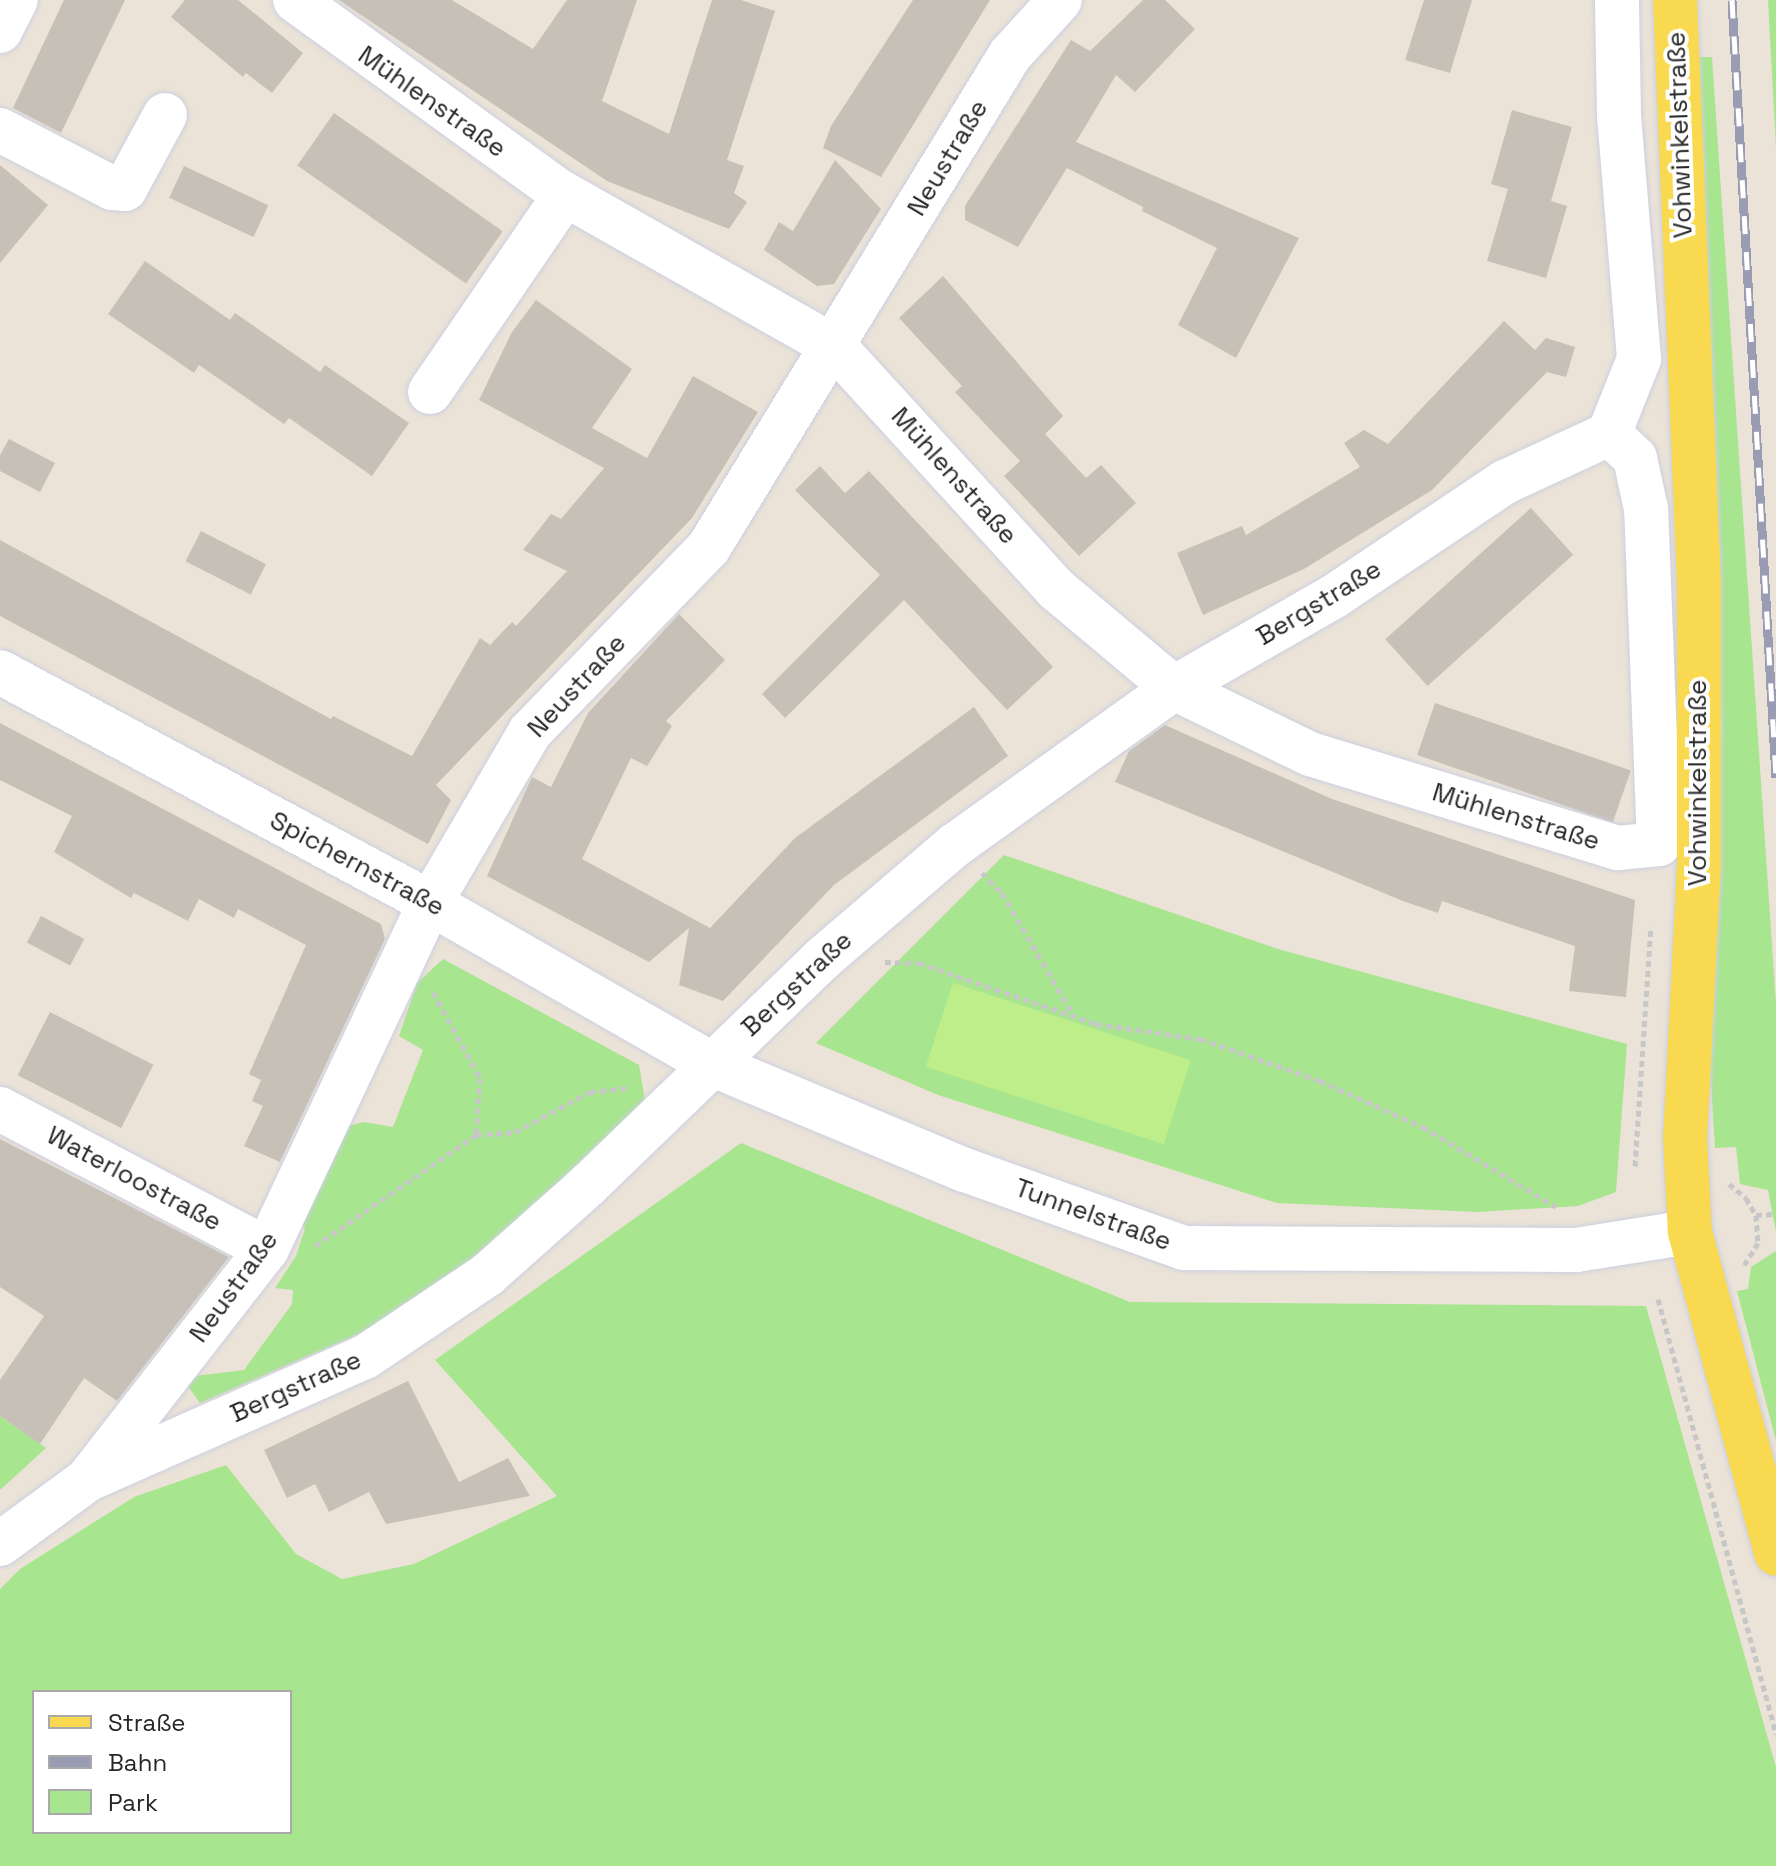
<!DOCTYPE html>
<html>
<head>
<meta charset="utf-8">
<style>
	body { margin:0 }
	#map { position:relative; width:1776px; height:1866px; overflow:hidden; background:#ebe3d7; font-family:"Space Grotesk",sans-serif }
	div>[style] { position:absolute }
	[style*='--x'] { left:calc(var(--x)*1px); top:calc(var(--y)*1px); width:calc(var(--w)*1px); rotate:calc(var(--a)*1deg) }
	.green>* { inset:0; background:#a8e58f }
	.pitch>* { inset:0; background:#beee8a; transform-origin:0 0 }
	.building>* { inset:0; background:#c6c0b7; transform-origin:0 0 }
	.path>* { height:5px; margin-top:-2.5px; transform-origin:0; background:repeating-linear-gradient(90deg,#c7c7c7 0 6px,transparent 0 10px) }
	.roads { filter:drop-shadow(0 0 2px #cccfe1) drop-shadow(0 0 2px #cccfe1) }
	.minor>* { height:44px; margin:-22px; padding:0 22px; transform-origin:22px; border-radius:22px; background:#fff }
	.major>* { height:44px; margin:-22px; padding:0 22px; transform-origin:22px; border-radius:22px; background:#f8d94f }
	.rail>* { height:9px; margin-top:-4.5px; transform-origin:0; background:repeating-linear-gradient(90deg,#fff 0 18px,#9a9cb3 0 36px); box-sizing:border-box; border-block:2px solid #9a9cb3 }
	span { translate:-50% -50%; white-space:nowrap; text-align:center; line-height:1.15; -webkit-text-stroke:8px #fff; paint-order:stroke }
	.street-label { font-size:26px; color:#272727 }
	.legend { position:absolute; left:32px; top:1690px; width:260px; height:144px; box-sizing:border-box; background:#fff; border:2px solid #a9a9a9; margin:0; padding:10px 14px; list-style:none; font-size:24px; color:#272727 }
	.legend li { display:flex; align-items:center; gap:16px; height:40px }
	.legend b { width:40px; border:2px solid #a9a9a9 }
</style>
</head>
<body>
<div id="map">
	<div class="green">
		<i style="clip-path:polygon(1768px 0,1776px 0,1776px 147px)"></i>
		<i style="clip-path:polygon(1693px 57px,1712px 57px,1776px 1004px,1776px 1232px,1768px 1190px,1740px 1184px,1736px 1147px,1715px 1148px,1709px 1050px,1722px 725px)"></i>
		<i style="clip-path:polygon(1004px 855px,1278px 949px,1627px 1044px,1616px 1192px,1578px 1206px,1478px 1212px,1277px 1203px,938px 1095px,816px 1043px)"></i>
		<i style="clip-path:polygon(443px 959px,639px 1065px,645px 1100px,475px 1272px,400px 1316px,200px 1403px,187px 1385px,195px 1376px,244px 1370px,292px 1304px,293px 1290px,275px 1288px,296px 1256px,305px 1229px,297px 1216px,340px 1128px,364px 1122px,393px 1127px,423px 1050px,399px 1036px,417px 983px)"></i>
		<i style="clip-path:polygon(evenodd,741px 1143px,1130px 1302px,1646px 1306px,1776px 1767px,1776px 1866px,0 1866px,0 1589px,20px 1569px,134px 1497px,226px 1465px,296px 1554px,342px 1579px,414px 1564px,557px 1496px,435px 1360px,741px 1143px,34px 1692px,290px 1692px,290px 1832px,34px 1832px,34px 1692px)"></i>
		<i style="clip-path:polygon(1776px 1251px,1776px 1441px,1737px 1291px,1748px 1289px,1751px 1267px)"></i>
		<i style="clip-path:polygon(0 1416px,46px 1448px,0 1490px)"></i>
	</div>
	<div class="pitch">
		<i style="left:953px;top:983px;width:250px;height:88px;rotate:18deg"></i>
	</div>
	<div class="building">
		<i style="clip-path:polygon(64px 0,125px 0,61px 133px,13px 108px)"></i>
		<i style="clip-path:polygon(185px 0,238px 0,303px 53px,272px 93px,246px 73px,243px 77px,171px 17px)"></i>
		<i style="clip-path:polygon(339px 0,452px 0,533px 49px,567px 0,637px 0,602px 101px,669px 134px,712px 0,741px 0,775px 11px,727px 160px,744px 166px,734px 193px,747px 202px,729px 229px,607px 181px)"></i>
		<i style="clip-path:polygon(913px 0,990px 0,881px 177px,823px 148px,831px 126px)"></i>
		<i style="clip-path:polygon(1143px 0,1165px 0,1195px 29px,1135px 92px,1116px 75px,1076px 142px,1299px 238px,1236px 358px,1178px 325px,1217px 248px,1142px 211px,1143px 207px,1067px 168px,1018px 247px,965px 220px,965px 206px,1071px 40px,1090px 51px)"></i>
		<i style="clip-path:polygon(1424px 0,1472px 0,1450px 73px,1405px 60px)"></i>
		<i style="clip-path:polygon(1512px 110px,1572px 127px,1551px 201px,1567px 206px,1546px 278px,1487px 261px,1508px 189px,1491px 184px)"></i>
		<i style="left:334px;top:113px;width:206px;height:64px;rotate:35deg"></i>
		<i style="clip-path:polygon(835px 160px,881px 209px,834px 284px,817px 286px,764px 250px,779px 222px,793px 231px)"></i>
		<i style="clip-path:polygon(0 165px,48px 205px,0 263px)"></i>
		<i style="left:184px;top:166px;width:93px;height:35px;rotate:25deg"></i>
		<i style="clip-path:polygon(145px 261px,230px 320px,235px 313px,320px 372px,325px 365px,409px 423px,372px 476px,289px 418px,284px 424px,199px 365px,194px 373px,108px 314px)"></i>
		<i style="clip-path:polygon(943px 276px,1063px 416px,1045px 434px,1086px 478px,1101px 465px,1136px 503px,1079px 556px,1004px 476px,1020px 461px,955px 392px,962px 386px,899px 318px)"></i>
		<i style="clip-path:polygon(536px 300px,632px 369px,592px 428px,647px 458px,693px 376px,758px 412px,692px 518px,436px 785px,451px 800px,428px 844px,0 616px,0 540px,331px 719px,333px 716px,412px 756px,480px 638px,490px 645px,512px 622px,516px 626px,567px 571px,523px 550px,551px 514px,561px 519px,604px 468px,479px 400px,512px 332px)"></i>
		<i style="clip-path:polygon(1504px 321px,1535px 350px,1546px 338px,1575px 347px,1566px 377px,1547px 372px,1432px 490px,1304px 569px,1203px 615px,1177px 553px,1242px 526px,1246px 535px,1360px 467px,1344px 443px,1364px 430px,1388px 444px)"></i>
		<i style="clip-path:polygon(9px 439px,55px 463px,40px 492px,0 471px,0 455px)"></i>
		<i style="clip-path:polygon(820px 466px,845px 493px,869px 471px,1053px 667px,1007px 710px,904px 600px,785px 718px,762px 694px,880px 575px,795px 490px)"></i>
		<i style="left:1531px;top:508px;width:63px;height:196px;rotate:48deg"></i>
		<i style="left:201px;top:531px;width:73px;height:34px;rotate:27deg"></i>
		<i style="clip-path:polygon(679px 614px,725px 660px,666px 721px,672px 726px,647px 766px,631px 758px,582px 859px,710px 928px,795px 838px,974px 707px,1008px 756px,834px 885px,723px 1001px,679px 985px,689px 928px,649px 962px,487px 876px,532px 777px,551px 787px,588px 713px)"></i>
		<i style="left:1435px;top:703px;width:207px;height:55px;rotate:19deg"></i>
		<i style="clip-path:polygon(0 723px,381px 924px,385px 939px,280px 1162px,244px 1146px,263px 1106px,252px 1101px,261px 1080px,249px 1074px,306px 945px,238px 909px,234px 918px,199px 899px,188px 921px,134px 893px,131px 898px,54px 852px,72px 816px,0 780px)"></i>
		<i style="clip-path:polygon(1165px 725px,1332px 799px,1635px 900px,1626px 997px,1569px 991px,1575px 946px,1442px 901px,1438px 913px,1403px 901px,1115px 782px,1129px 751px)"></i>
		<i style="left:41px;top:916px;width:49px;height:30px;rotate:28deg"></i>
		<i style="left:50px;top:1012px;width:116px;height:71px;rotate:27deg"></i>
		<i style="clip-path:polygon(0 1139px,229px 1257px,117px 1401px,84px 1378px,40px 1444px,0 1416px,0 1380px,44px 1316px,0 1287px)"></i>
		<i style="clip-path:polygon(408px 1381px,459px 1482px,508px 1458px,530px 1496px,386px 1524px,369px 1492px,329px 1512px,315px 1484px,287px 1498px,264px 1450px)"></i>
	</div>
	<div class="path">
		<i style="--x:982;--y:873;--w:28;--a:45"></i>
		<i style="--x:1002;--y:893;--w:141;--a:59.8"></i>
		<i style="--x:885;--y:962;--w:34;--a:2"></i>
		<i style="--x:919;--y:963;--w:187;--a:19"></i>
		<i style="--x:1096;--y:1024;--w:106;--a:8.1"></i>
		<i style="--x:1201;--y:1039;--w:126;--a:19.4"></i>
		<i style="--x:1320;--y:1081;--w:113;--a:24.1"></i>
		<i style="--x:1423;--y:1127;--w:155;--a:31"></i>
		<i style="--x:433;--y:992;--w:98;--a:61.3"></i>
		<i style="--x:480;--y:1078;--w:57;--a:94"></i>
		<i style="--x:1635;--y:1166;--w:240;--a:-86.2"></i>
		<i style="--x:1729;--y:1184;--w:22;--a:39"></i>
		<i style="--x:1746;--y:1198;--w:20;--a:60"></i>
		<i style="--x:1756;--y:1215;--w:28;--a:86"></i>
		<i style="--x:1758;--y:1243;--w:28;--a:122"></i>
		<i style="--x:1756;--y:1215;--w:17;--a:-3"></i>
		<i style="--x:315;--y:1246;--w:196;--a:-34.6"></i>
		<i style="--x:476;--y:1135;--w:39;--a:-4"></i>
		<i style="--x:515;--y:1132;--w:85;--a:-28.1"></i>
		<i style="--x:590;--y:1092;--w:38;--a:-6"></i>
		<i style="--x:1658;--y:1299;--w:451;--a:74.8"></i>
	</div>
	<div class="roads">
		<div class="minor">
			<i style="--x:295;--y:0;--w:326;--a:35.9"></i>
			<i style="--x:559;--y:191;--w:317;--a:29.5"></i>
			<i style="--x:835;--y:347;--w:328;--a:47.6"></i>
			<i style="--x:1056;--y:589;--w:154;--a:40"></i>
			<i style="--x:1174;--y:688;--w:151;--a:25.9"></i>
			<i style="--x:1310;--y:754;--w:322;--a:17"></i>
			<i style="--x:1618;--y:848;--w:41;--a:-5.6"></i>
			<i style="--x:1659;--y:844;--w:335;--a:-92.2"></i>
			<i style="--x:1646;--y:509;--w:52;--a:-102.2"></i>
			<i style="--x:1635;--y:458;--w:35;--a:-137"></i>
			<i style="--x:0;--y:31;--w:35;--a:-63"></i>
			<i style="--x:0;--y:130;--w:126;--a:27.4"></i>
			<i style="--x:112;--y:188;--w:13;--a:4"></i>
			<i style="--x:125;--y:189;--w:84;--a:-61.6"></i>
			<i style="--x:430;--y:392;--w:239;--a:-55.6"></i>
			<i style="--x:1609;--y:434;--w:81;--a:-68.2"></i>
			<i style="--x:1639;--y:359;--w:244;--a:-94.7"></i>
			<i style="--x:1619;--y:116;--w:116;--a:-91"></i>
			<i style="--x:0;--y:672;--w:488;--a:28.2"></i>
			<i style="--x:430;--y:903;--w:324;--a:29.8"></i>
			<i style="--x:711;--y:1064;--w:275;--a:22.7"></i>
			<i style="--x:965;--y:1170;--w:232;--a:19.6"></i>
			<i style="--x:1184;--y:1248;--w:392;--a:0.3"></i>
			<i style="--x:1576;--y:1250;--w:115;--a:-9"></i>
			<i style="--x:0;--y:1109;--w:301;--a:27.7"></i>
			<i style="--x:91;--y:1475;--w:286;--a:-52.1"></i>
			<i style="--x:267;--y:1249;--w:382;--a:-64.8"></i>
			<i style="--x:430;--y:903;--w:198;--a:-59.7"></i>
			<i style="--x:530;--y:732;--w:257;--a:-45.9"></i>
			<i style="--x:709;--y:547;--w:577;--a:-58.54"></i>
			<i style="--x:1010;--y:55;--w:74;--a:-47.7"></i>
			<i style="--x:0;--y:1544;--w:108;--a:-36.3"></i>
			<i style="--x:87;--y:1480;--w:304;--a:-23.9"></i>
			<i style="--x:365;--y:1357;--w:147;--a:-33.9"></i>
			<i style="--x:487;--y:1275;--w:135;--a:-41.7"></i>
			<i style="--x:588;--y:1185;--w:325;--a:-44"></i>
			<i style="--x:822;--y:959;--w:175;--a:-40.6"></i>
			<i style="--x:955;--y:845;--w:269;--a:-35.6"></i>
			<i style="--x:1174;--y:688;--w:183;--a:-29.8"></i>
			<i style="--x:1333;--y:597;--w:207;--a:-33.8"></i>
			<i style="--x:1505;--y:482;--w:115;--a:-24.8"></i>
		</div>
		<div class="major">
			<i style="--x:1675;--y:0;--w:586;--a:87.65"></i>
			<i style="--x:1699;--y:586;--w:278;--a:90"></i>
			<i style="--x:1699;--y:864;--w:274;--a:92.9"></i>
			<i style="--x:1685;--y:1138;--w:94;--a:87"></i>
			<i style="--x:1690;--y:1232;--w:333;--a:75"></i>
		</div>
	</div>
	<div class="rail">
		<i style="--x:1732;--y:0;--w:779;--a:86.76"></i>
	</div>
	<div class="street-label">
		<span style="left:432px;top:102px;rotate:35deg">Mühlenstraße</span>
		<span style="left:1680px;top:135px;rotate:-92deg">Vohwinkelstraße</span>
		<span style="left:948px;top:158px;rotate:-59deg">Neustraße</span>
		<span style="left:954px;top:476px;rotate:48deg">Mühlenstraße</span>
		<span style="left:1319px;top:603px;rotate:-31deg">Bergstraße</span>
		<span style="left:577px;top:686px;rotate:-47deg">Neustraße</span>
		<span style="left:1698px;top:783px;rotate:-90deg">Vohwinkelstraße</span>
		<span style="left:1516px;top:817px;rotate:17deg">Mühlenstraße</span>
		<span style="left:357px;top:864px;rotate:28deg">Spichernstraße</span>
		<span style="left:797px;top:984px;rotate:-43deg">Bergstraße</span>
		<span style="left:134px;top:1179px;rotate:28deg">Waterloostraße</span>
		<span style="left:1093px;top:1215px;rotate:20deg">Tunnelstraße</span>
		<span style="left:234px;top:1287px;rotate:-54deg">Neustraße</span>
		<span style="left:296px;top:1387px;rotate:-24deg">Bergstraße</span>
	</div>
	<ul class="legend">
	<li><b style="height:10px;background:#f8d94f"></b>Straße</li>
	<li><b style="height:10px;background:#9a9cb3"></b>Bahn</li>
	<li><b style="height:22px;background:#a8e58f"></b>Park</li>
	</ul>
</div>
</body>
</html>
